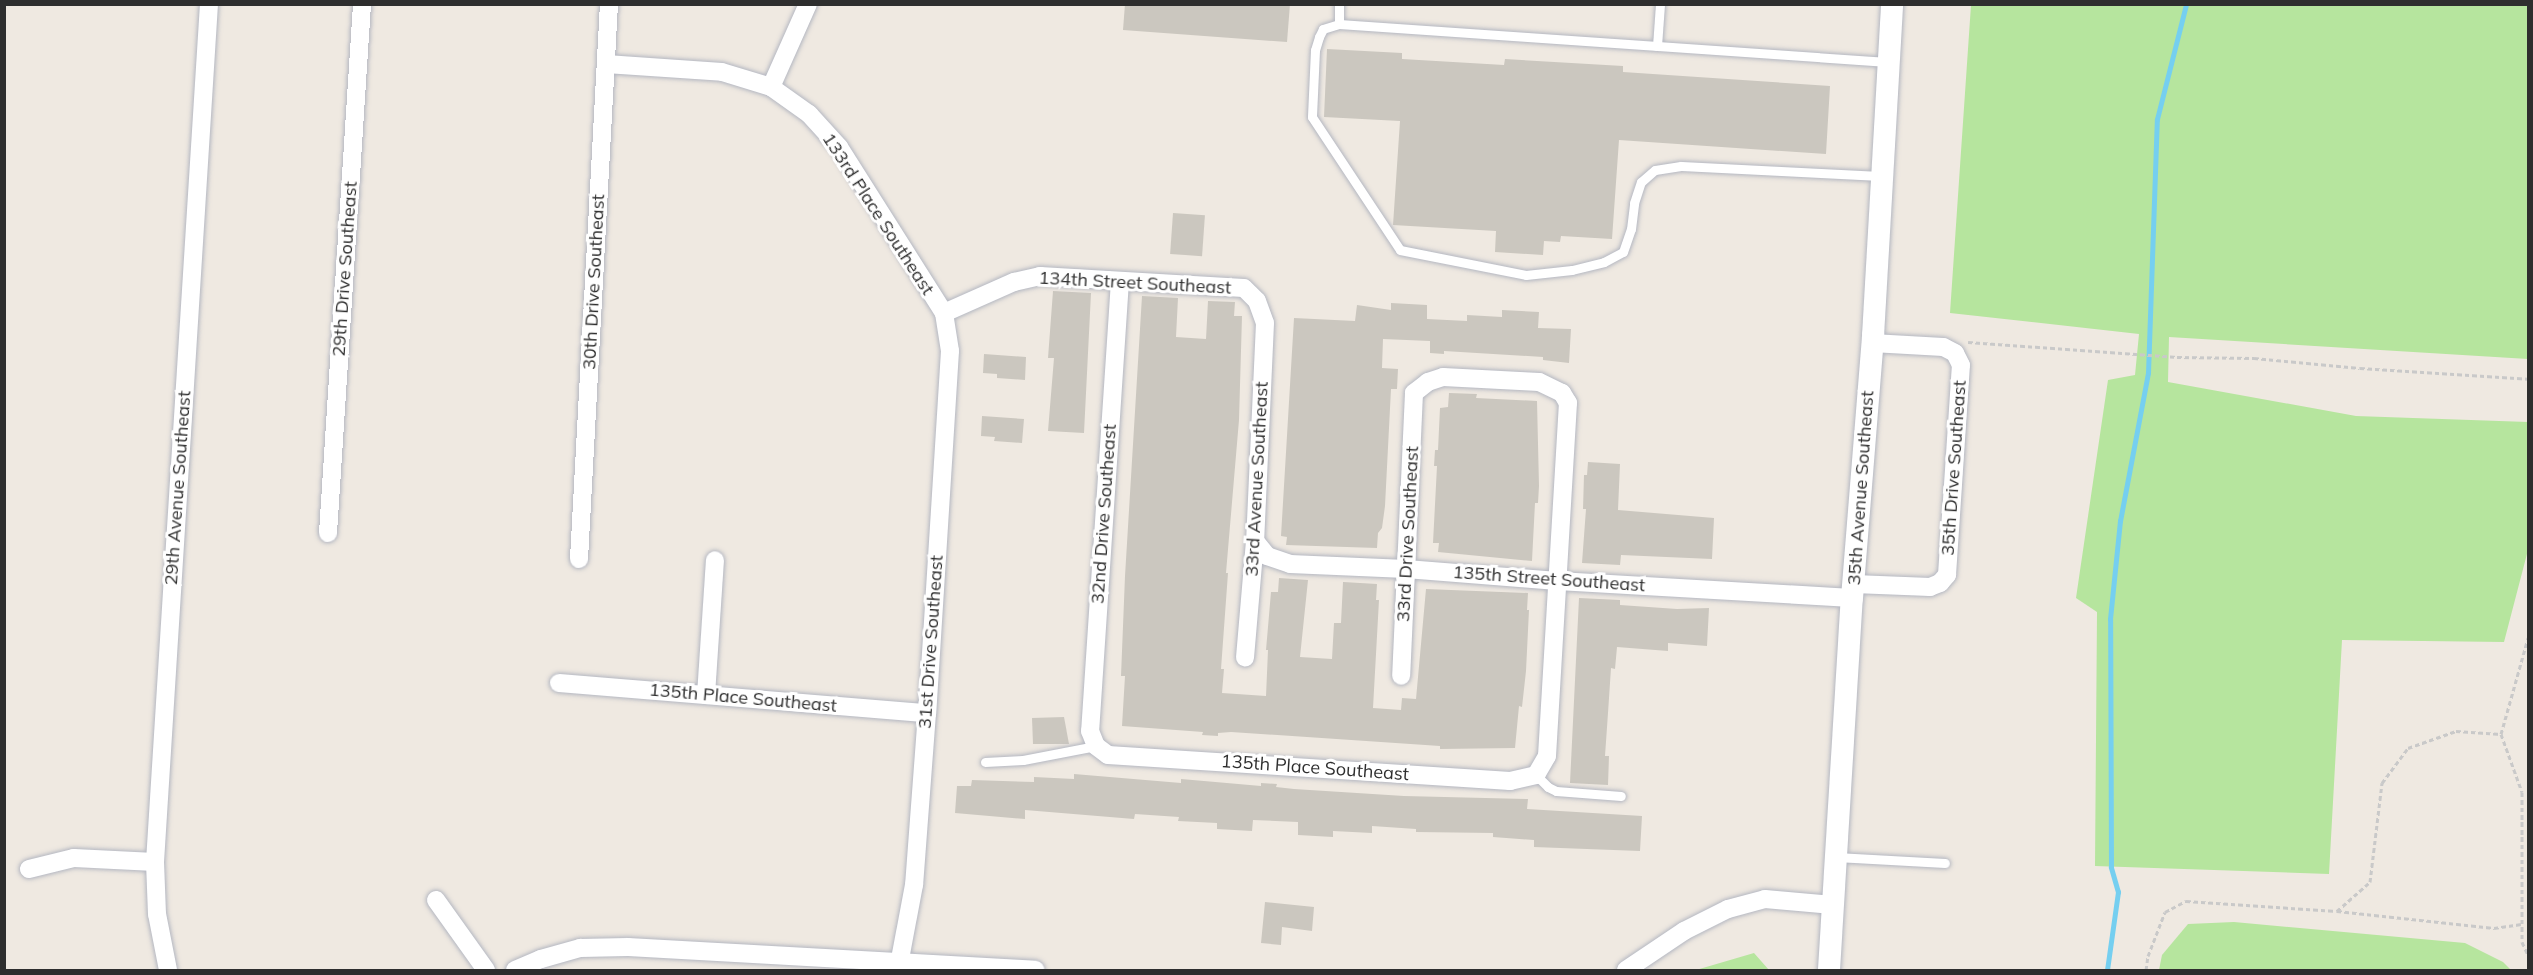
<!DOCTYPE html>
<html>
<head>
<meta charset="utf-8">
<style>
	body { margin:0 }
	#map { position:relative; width:2533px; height:975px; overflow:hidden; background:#efe9e1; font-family:Mulish,sans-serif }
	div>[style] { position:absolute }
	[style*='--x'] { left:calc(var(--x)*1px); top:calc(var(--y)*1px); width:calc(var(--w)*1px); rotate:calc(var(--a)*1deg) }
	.green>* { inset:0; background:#b6e59e }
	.stream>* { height:5px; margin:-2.5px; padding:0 2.5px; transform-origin:2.5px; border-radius:2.5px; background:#75cff0 }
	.building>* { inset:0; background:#cbc7bf; transform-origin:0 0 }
	.path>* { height:3px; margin-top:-1.5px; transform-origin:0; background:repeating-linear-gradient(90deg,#c9c9c9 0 4.5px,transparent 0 7.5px) }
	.roads { filter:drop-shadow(0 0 2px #b4b7c1) drop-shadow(0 0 2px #b4b7c1) }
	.service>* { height:9px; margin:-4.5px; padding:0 4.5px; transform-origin:4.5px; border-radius:4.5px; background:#fff }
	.minor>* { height:18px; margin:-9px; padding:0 9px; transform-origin:9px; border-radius:9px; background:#fff }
	.tertiary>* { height:22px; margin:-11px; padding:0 11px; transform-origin:11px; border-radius:11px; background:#fff }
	span { translate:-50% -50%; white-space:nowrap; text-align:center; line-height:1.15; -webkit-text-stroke:6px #fff; paint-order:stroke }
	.street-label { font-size:18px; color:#2e2e2e }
	.frame { position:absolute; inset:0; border:6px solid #2e2e2e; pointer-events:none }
</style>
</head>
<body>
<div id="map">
	<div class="green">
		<i style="clip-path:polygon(1971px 5px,2528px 5px,2528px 359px,2169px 337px,2168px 382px,2356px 416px,2528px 422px,2528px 550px,2504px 642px,2342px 640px,2329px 874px,2095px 866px,2097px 612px,2076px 598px,2108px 380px,2135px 375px,2139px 334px,1950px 313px)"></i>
		<i style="clip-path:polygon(2234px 922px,2465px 943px,2503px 962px,2511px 970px,2159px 970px,2162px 955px,2188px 924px)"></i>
		<i style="clip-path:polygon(1754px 953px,1769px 970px,1695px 970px,1696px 970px)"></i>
	</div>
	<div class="stream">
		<i style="--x:2107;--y:970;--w:79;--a:-82"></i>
		<i style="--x:2118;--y:892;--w:26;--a:-106"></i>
		<i style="--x:2111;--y:867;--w:248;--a:-90.2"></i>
		<i style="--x:2110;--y:619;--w:99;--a:-84.2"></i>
		<i style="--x:2120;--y:521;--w:151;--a:-79.3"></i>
		<i style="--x:2148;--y:373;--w:254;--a:-88"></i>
		<i style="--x:2157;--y:119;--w:119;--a:-75.8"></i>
	</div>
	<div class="building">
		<i style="clip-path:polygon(1125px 4px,1290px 4px,1287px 42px,1123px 30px)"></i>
		<i style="clip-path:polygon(1327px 49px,1402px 53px,1402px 59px,1504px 65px,1505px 59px,1623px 66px,1623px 72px,1830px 86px,1826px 154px,1619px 140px,1612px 239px,1561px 236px,1560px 242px,1544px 241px,1543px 255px,1495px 252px,1496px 231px,1393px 225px,1400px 121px,1324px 117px)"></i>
		<i style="left:1173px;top:213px;width:32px;height:41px;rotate:4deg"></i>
		<i style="clip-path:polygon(1053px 291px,1091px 293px,1084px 433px,1048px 431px,1054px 358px,1048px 358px)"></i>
		<i style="clip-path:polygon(1142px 296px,1178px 298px,1176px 337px,1206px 339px,1208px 301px,1235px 302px,1234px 316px,1242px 316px,1239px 420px,1226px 573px,1228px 573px,1221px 669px,1224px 669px,1222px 693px,1266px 696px,1268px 650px,1266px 650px,1271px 592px,1278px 592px,1279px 578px,1308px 580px,1300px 657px,1332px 659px,1334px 623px,1341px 623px,1343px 582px,1377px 584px,1376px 600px,1379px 600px,1373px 708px,1401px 710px,1402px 698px,1416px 699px,1426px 589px,1528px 593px,1527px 610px,1529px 610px,1526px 671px,1522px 707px,1519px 706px,1515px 748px,1440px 749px,1440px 746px,1231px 732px,1218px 733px,1218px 736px,1202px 735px,1203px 732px,1122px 726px,1125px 676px,1121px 676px,1125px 576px)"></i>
		<i style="clip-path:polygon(1391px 303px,1427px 305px,1427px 319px,1467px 321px,1467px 315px,1502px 317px,1502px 310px,1539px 312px,1538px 328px,1571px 329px,1569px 363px,1543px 360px,1543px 357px,1444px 351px,1444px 354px,1430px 353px,1430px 341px,1383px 339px,1382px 368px,1398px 369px,1397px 389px,1391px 389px,1385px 506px,1382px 528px,1378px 533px,1377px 548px,1286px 545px,1287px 537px,1281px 536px,1294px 318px,1355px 321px,1357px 305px,1391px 310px)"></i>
		<i style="clip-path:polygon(984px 354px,1026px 357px,1025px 380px,997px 378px,997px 374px,983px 373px)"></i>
		<i style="clip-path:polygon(1449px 393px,1477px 394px,1476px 398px,1537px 401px,1539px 486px,1538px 503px,1535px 503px,1532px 561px,1438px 552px,1439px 543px,1433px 543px,1437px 466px,1434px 466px,1435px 450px,1438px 450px,1440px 408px,1448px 407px)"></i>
		<i style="clip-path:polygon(982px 416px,1024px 419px,1022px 443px,994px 441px,995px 437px,981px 436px)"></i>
		<i style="clip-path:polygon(1588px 462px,1620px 464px,1618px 510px,1714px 518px,1712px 559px,1621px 555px,1620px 565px,1582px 563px,1586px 509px,1583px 509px,1584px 475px,1587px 475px)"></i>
		<i style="clip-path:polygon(1579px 598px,1620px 600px,1620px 605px,1677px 609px,1709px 608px,1707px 646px,1668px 643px,1668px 651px,1617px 647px,1615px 669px,1611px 668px,1608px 713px,1605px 756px,1609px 756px,1608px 785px,1570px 783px)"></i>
		<i style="clip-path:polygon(1064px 717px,1069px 744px,1033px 744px,1032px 718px)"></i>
		<i style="clip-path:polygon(1074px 774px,1181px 783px,1181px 779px,1261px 786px,1261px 783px,1277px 784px,1276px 787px,1294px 789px,1404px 796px,1528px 799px,1527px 809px,1642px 816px,1640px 851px,1534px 847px,1534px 840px,1493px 837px,1493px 833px,1416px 832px,1416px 829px,1372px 826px,1372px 833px,1333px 831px,1333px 837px,1298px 835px,1298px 822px,1253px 820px,1252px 831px,1217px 829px,1217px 823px,1178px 821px,1179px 817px,1135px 814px,1134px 819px,1025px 810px,1025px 819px,955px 813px,957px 786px,971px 786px,972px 780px,1034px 782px,1034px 777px,1074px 779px)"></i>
		<i style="clip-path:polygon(1265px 902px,1314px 907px,1312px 931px,1282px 927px,1281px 945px,1261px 943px)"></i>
	</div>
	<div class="path">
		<i style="--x:1968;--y:342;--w:210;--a:4.1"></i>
		<i style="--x:2177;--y:357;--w:77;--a:0.7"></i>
		<i style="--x:2254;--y:358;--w:106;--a:5.4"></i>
		<i style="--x:2360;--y:368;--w:168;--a:3.7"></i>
		<i style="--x:2501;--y:734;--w:100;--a:-74.3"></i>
		<i style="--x:2337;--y:911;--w:158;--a:6.2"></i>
		<i style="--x:2494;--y:928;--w:28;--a:-8"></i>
		<i style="--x:2146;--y:970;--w:14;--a:-82"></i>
		<i style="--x:2148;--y:956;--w:47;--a:-68.9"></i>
		<i style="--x:2165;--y:912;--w:24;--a:-28"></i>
		<i style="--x:2186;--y:901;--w:151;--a:3.8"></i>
		<i style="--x:2337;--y:911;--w:44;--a:-41.3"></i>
		<i style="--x:2370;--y:882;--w:100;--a:-83.1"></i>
		<i style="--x:2382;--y:783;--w:44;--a:-53.4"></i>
		<i style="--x:2408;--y:748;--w:51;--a:-19.5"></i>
		<i style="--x:2456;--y:731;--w:45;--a:3.8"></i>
		<i style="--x:2501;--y:734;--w:62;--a:70.1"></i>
		<i style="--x:2522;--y:792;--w:150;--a:90"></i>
		<i style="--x:2522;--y:942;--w:14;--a:65"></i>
	</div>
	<div class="roads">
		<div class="service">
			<i style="--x:1339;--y:4;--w:20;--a:90"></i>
			<i style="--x:1339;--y:24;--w:550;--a:3.96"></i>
			<i style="--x:1339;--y:24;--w:17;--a:163"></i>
			<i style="--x:1323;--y:29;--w:9;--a:117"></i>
			<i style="--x:1319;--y:37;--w:14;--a:107"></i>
			<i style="--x:1315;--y:50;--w:67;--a:92.6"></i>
			<i style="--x:1312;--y:117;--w:159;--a:56.5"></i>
			<i style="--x:1400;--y:250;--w:128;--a:11.2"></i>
			<i style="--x:1526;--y:275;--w:46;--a:-6.2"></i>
			<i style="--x:1572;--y:270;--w:33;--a:-14"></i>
			<i style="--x:1604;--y:262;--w:21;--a:-28"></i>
			<i style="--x:1623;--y:252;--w:24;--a:-71"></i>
			<i style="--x:1631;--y:229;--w:26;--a:-83"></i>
			<i style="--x:1634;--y:203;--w:22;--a:-72"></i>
			<i style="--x:1641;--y:182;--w:18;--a:-41"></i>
			<i style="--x:1655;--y:170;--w:26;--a:-9"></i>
			<i style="--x:1681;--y:166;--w:200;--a:2.9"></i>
			<i style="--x:1657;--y:46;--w:42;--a:-85.9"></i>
			<i style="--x:985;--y:762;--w:38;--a:-3"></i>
			<i style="--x:1023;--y:760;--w:74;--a:-10.9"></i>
			<i style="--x:1536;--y:775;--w:17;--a:45"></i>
			<i style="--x:1548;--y:787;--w:9;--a:27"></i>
			<i style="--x:1556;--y:791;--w:65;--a:4.4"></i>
			<i style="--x:1836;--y:857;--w:109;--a:3.2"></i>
		</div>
		<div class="minor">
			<i style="--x:606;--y:64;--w:116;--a:3.9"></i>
			<i style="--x:722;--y:72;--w:51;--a:17"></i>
			<i style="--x:771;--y:87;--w:47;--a:35.4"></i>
			<i style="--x:809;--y:114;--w:45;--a:47.7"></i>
			<i style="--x:839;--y:147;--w:196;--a:57.7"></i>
			<i style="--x:944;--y:313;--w:38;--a:81"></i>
			<i style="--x:950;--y:351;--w:363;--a:93.6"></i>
			<i style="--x:927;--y:713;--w:172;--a:94.3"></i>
			<i style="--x:914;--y:885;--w:86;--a:100.7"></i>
			<i style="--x:771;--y:87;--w:91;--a:-66"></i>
			<i style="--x:1120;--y:281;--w:451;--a:93.8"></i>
			<i style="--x:1090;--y:731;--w:16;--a:68"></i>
			<i style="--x:1096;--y:746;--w:15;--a:37"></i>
			<i style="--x:1108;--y:755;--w:403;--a:3.7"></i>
			<i style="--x:1510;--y:781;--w:27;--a:-13"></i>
			<i style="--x:1536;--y:775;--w:22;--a:-60"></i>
			<i style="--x:1547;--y:756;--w:354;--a:-86.6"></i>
			<i style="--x:1568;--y:403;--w:12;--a:-121"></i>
			<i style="--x:1562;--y:393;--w:25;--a:-154"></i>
			<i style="--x:1539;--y:382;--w:96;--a:-177"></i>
			<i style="--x:1443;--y:377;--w:16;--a:162"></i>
			<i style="--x:1428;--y:382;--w:18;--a:142"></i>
			<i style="--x:1414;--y:393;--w:283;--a:92.6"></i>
			<i style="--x:944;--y:313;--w:77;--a:-23.9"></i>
			<i style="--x:1014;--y:282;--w:27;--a:-13"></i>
			<i style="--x:1040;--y:276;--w:204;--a:3.4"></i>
			<i style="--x:1244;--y:288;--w:18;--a:45"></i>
			<i style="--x:1257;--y:301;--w:23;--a:70"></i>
			<i style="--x:1265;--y:323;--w:218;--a:92.6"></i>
			<i style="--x:1255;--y:541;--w:117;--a:94.9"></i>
			<i style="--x:328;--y:533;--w:530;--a:-86.32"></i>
			<i style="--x:1255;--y:541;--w:19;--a:51"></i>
			<i style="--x:1267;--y:556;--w:24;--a:19"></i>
			<i style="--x:1290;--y:564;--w:116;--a:2.5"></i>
			<i style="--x:1406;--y:569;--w:152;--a:4.5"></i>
			<i style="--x:1558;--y:581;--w:294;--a:3.3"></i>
			<i style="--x:579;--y:559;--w:556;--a:-86.91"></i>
			<i style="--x:1854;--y:584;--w:76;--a:2.3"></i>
			<i style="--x:1930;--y:587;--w:11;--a:-22"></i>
			<i style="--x:1940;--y:583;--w:11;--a:-49"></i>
			<i style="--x:1947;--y:575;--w:210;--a:-86.2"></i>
			<i style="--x:1961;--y:365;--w:13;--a:-117"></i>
			<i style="--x:1955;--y:353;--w:13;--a:-153"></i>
			<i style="--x:1943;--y:347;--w:71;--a:-176.8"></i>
			<i style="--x:559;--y:683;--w:369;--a:4.7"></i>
			<i style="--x:706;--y:695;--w:135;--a:-86.2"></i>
			<i style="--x:29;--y:869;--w:46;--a:-13.7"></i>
			<i style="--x:74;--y:858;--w:81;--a:2.8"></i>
			<i style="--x:436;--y:900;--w:86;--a:54.5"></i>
			<i style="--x:168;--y:970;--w:57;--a:-101.1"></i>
			<i style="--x:157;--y:914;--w:52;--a:-92.2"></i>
			<i style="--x:155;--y:862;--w:860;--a:-86.4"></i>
			<i style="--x:515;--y:970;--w:28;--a:-23"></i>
			<i style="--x:541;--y:959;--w:41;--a:-15.8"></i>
			<i style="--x:580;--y:948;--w:48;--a:-1.2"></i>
			<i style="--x:628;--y:947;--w:408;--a:3.2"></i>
			<i style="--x:1626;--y:970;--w:70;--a:-33.9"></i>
			<i style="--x:1684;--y:931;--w:49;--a:-26.6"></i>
			<i style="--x:1728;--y:909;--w:38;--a:-15"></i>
			<i style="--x:1765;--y:899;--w:68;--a:5"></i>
		</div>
		<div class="tertiary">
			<i style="--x:1829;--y:970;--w:373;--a:-86.5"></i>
			<i style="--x:1852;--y:598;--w:263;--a:-85.4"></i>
			<i style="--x:1873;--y:336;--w:333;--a:-86.7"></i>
		</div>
	</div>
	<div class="street-label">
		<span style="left:878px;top:214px;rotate:57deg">133rd Place Southeast</span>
		<span style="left:345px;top:269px;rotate:-86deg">29th Drive Southeast</span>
		<span style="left:594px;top:282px;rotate:-87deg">30th Drive Southeast</span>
		<span style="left:1135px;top:283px;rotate:3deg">134th Street Southeast</span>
		<span style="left:1954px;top:468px;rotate:-86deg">35th Drive Southeast</span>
		<span style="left:1257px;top:479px;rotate:-87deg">33rd Avenue Southeast</span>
		<span style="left:178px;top:488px;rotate:-86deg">29th Avenue Southeast</span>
		<span style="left:1861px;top:488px;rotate:-86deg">35th Avenue Southeast</span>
		<span style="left:1104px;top:514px;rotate:-86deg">32nd Drive Southeast</span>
		<span style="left:1408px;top:534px;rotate:-87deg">33rd Drive Southeast</span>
		<span style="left:1549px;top:579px;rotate:4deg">135th Street Southeast</span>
		<span style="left:931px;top:642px;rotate:-86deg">31st Drive Southeast</span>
		<span style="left:743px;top:698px;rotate:5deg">135th Place Southeast</span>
		<span style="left:1315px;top:768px;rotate:4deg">135th Place Southeast</span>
	</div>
	<div class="frame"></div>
</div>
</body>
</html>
